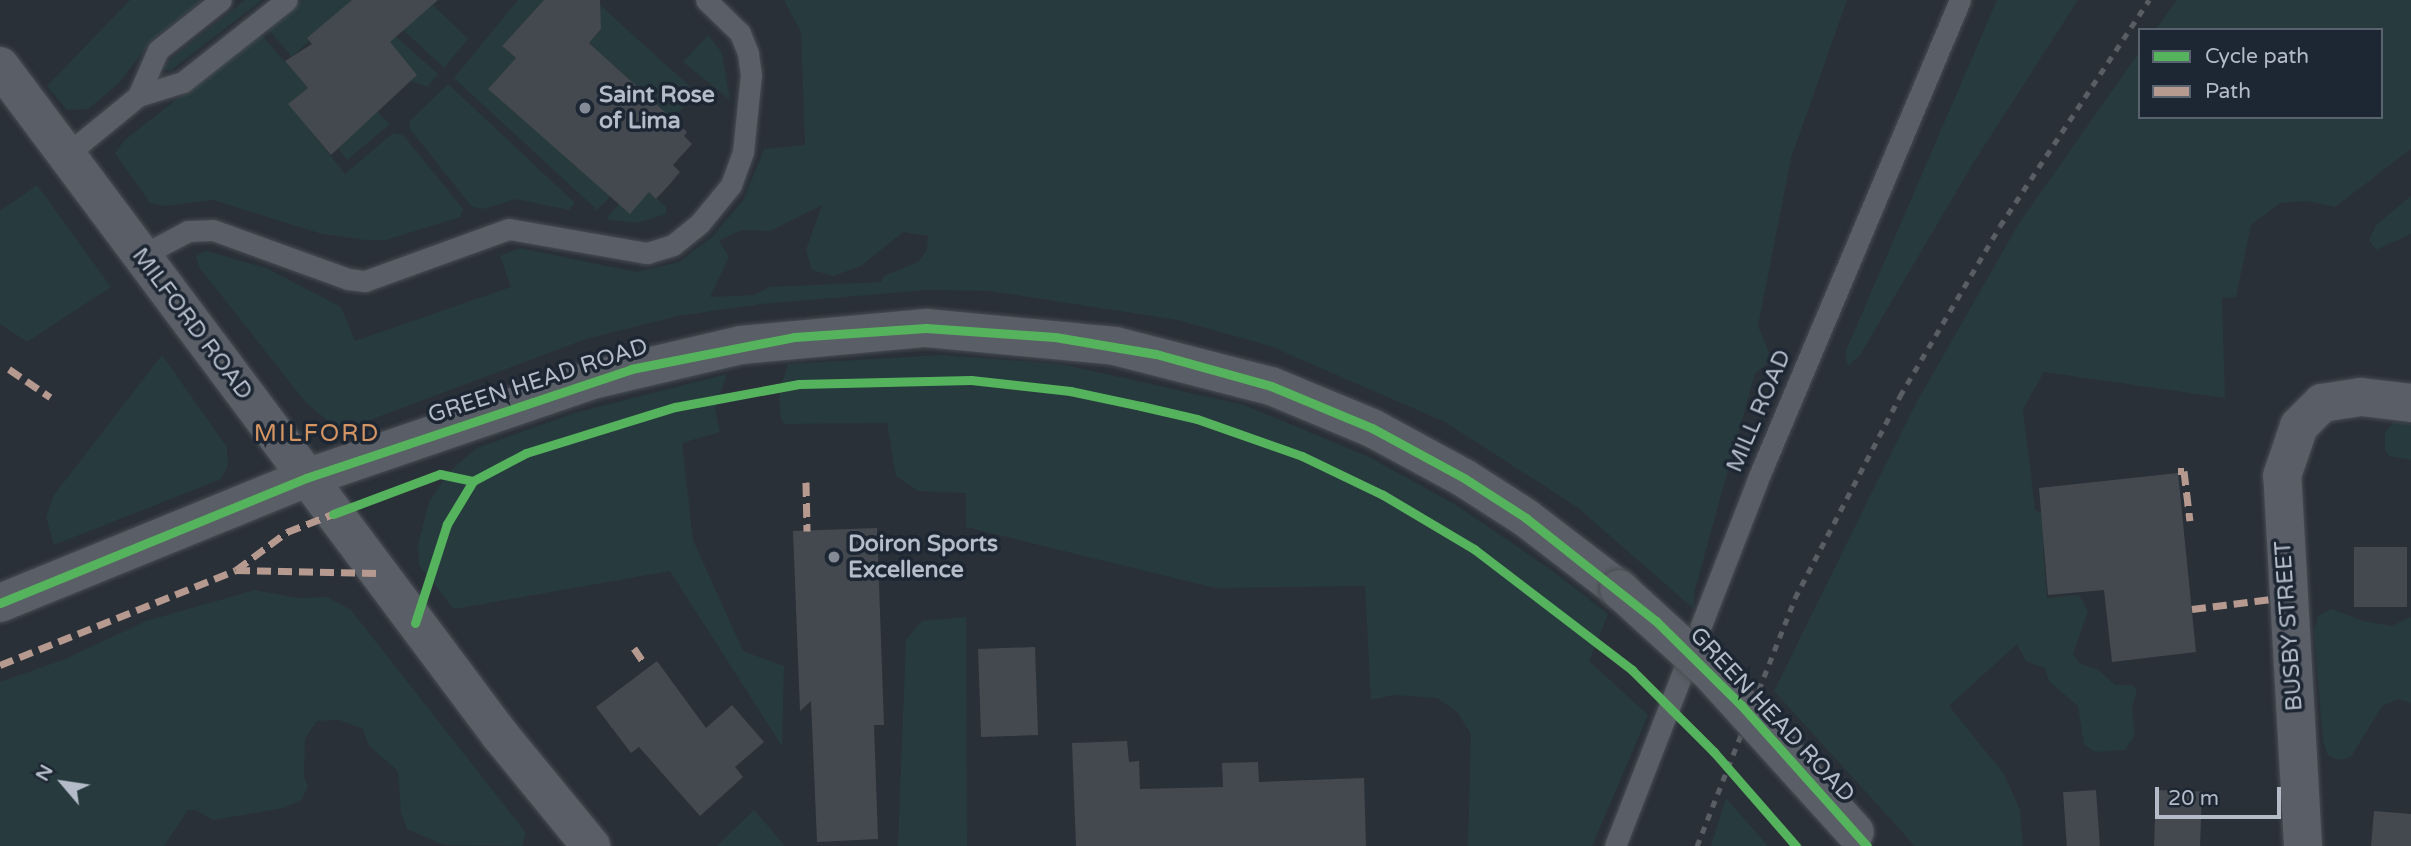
<!DOCTYPE html>
<html>
<head>
<meta charset="utf-8">
<style>
	body { margin:0 }
	#map { position:relative; width:2411px; height:846px; overflow:hidden; background:#2a3038; font-family:"Varela Round",sans-serif }
	div>[style] { position:absolute }
	[style*='--x'] { left:calc(var(--x)*1px); top:calc(var(--y)*1px); width:calc(var(--w)*1px); rotate:calc(var(--a)*1deg) }
	.green>* { inset:0; background:#273a3e }
	.building>* { inset:0; background:#444950; transform-origin:0 0 }
	.roads { filter:drop-shadow(0 0 2px #484c53) drop-shadow(0 0 2px #484c53) }
	.service>* { height:21px; margin:-10.5px; padding:0 10.5px; transform-origin:10.5px; border-radius:10.5px; background:#5a5e66 }
	.minor>* { height:38px; margin:-19px; padding:0 19px; transform-origin:19px; border-radius:19px; background:#5a5e66 }
	.tertiary>* { height:38px; margin:-19px; padding:0 19px; transform-origin:19px; border-radius:19px; background:#5a5e66 }
	.rail>* { height:5px; margin-top:-2.5px; transform-origin:0; background:repeating-linear-gradient(90deg,#595d64 0 7px,transparent 0 14px) }
	.bridges { filter:drop-shadow(0 0 2px #484c53) drop-shadow(0 0 2px #484c53) }
	.tertiary-bridge>* { height:38px; margin:-19px; padding:0 19px; transform-origin:19px; border-radius:19px; background:#5a5e66 }
	.quiet>* { height:7px; margin-top:-3.5px; transform-origin:0; background:repeating-linear-gradient(90deg,#b69a8f 0 14px,transparent 0 21px) }
	.cycleway>* { height:9px; margin:-4.5px; padding:0 4.5px; transform-origin:4.5px; border-radius:4.5px; background:#56b35d }
	.dots>* { width:19px; height:19px; translate:-50% -50%; box-sizing:border-box; border:4px solid #1d2633; border-radius:50% }
	span { translate:-50% -50%; white-space:nowrap; text-align:center; line-height:1.15; -webkit-text-stroke:7px #1d2633; paint-order:stroke }
	.poi-label { font-size:23px; color:#b4bcc9; font-weight:700 }
	.left { translate:0 -50%; text-align:left }
	.street-label { font-size:23px; color:#b4bcc9 }
	.neighbourhood-label { font-size:24px; color:#d59563; letter-spacing:2px }
	.legend { position:absolute; left:2138px; top:28px; width:245px; height:91px; box-sizing:border-box; background:#1d2633; border:2px solid #59626f; margin:0; padding:9px 12px; list-style:none; font-size:21px; color:#b4bcc9 }
	.legend li { display:flex; align-items:center; gap:14px; height:35px }
	.legend b { width:35px; border:2px solid #59626f }
	.north { position:absolute; left:28px; top:748px; width:70px; height:70px; -webkit-text-stroke:5px #1d2633; paint-order:stroke; rotate:299deg; font-size:19px; font-weight:700; line-height:28px; text-align:center; color:#b4bcc9 }
	.north::after { content:''; display:block; margin:auto; width:24px; height:32px; background:#b4bcc9; clip-path:polygon(50% 0,100% 100%,50% 72%,0 100%) }
	.scale { position:absolute; left:2155px; top:787px; width:126px; height:32px; box-sizing:border-box; border:4px solid #b4bcc9; border-top:0; padding-left:9px; font-size:21px; line-height:24px; white-space:nowrap; color:#b4bcc9; -webkit-text-stroke:5px #1d2633; paint-order:stroke }
</style>
</head>
<body>
<div id="map">
	<div class="green">
		<i style="clip-path:polygon(130px 0,203px 0,152px 40px,118px 84px,88px 109px,67px 110px,47px 86px)"></i>
		<i style="clip-path:polygon(245px 0,262px 0,170px 71px,164px 69px,165px 63px)"></i>
		<i style="clip-path:polygon(302px 0,352px 0,292px 57px,267px 28px)"></i>
		<i style="clip-path:polygon(518px 0,544px 0,502px 46px,516px 58px,488px 89px,611px 196px,597px 210px,454px 78px)"></i>
		<i style="clip-path:polygon(evenodd,784px 0,1847px 0,1791px 158px,1758px 326px,1772px 360px,1755px 373px,1695px 589px,1694px 609px,1577px 507px,1445px 422px,1270px 346px,1178px 320px,991px 291px,927px 290px,761px 304px,678px 316px,586px 339px,354px 426px,336px 427px,307px 404px,199px 267px,196px 256px,206px 251px,266px 268px,341px 307px,355px 341px,511px 287px,500px 256px,520px 248px,636px 272px,679px 262px,712px 237px,743px 200px,764px 149px,805px 145px,801px 32px,784px 0,822px 205px,806px 250px,812px 270px,833px 276px,861px 266px,903px 232px,928px 236px,927px 250px,918px 262px,884px 276px,881px 282px,769px 287px,754px 295px,710px 297px,729px 257px,719px 241px,741px 230px,770px 231px,822px 205px)"></i>
		<i style="clip-path:polygon(1997px 0,2078px 0,1972px 165px,1860px 355px,1848px 366px,1845px 353px)"></i>
		<i style="clip-path:polygon(2177px 0,2411px 0,2411px 149px,2335px 207px,2307px 201px,2280px 203px,2251px 225px,2236px 297px,2222px 298px,2225px 398px,2044px 372px,2023px 409px,2035px 510px,2047px 515px,2052px 534px,2043px 548px,2047px 598px,2079px 595px,2088px 611px,2073px 654px,2080px 664px,2097px 669px,2115px 685px,2132px 685px,2137px 690px,2132px 708px,2135px 735px,2125px 750px,2095px 752px,2084px 744px,2078px 706px,2049px 681px,2045px 668px,2026px 661px,2017px 644px,1949px 706px,2004px 774px,2020px 810px,2023px 846px,1915px 846px,1774px 691px,1915px 405px,2018px 225px,2140px 51px,2140px 117px,2381px 117px,2381px 30px,2155px 30px)"></i>
		<i style="clip-path:polygon(359px 4px,438px 74px,427px 87px,410px 81px)"></i>
		<i style="clip-path:polygon(433px 5px,468px 39px,444px 68px,401px 28px)"></i>
		<i style="clip-path:polygon(600px 5px,696px 92px,673px 119px,589px 43px,601px 29px)"></i>
		<i style="clip-path:polygon(260px 33px,308px 88px,289px 104px,345px 174px,393px 133px,403px 135px,463px 209px,460px 217px,386px 240px,366px 240px,322px 234px,213px 200px,165px 206px,150px 203px,115px 153px,125px 140px)"></i>
		<i style="clip-path:polygon(708px 35px,722px 53px,730px 100px,683px 62px)"></i>
		<i style="clip-path:polygon(448px 84px,575px 203px,569px 210px,516px 199px,483px 209px,472px 207px,410px 129px,410px 121px)"></i>
		<i style="clip-path:polygon(375px 110px,390px 124px,347px 160px,338px 148px)"></i>
		<i style="clip-path:polygon(37px 185px,111px 287px,27px 342px,0 324px,0 211px)"></i>
		<i style="clip-path:polygon(649px 192px,666px 207px,666px 214px,637px 223px,606px 219px,619px 204px)"></i>
		<i style="clip-path:polygon(2411px 196px,2411px 234px,2376px 250px,2369px 240px,2376px 225px)"></i>
		<i style="clip-path:polygon(162px 355px,227px 447px,228px 466px,221px 479px,54px 545px,46px 517px,54px 495px)"></i>
		<i style="clip-path:polygon(942px 355px,1061px 364px,1244px 405px,1369px 457px,1456px 505px,1553px 571px,1608px 614px,1589px 661px,1648px 715px,1592px 846px,1468px 846px,1471px 734px,1457px 712px,1437px 698px,1394px 695px,1371px 700px,1365px 586px,1215px 588px,966px 527px,966px 493px,918px 491px,896px 476px,887px 423px,785px 424px,781px 419px,779px 391px,788px 364px)"></i>
		<i style="clip-path:polygon(727px 374px,715px 409px,720px 432px,682px 443px,693px 540px,743px 651px,784px 666px,782px 746px,670px 571px,454px 609px,419px 565px,418px 545px,429px 502px,451px 470px,477px 448px,574px 413px)"></i>
		<i style="clip-path:polygon(2394px 422px,2411px 424px,2411px 460px,2389px 456px,2385px 450px,2385px 432px)"></i>
		<i style="clip-path:polygon(255px 590px,298px 598px,327px 597px,351px 610px,526px 833px,522px 846px,444px 845px,407px 829px,401px 813px,398px 771px,369px 746px,363px 729px,339px 720px,317px 721px,305px 739px,304px 777px,308px 787px,301px 800px,283px 808px,213px 820px,196px 810px,188px 810px,164px 846px,0 846px,0 682px,65px 659px,146px 621px)"></i>
		<i style="clip-path:polygon(2331px 609px,2363px 621px,2392px 626px,2411px 617px,2411px 703px,2399px 699px,2382px 706px,2351px 757px,2338px 760px,2328px 755px,2323px 741px,2314px 631px,2318px 616px)"></i>
		<i style="clip-path:polygon(966px 617px,967px 846px,898px 846px,906px 640px,922px 621px)"></i>
		<i style="clip-path:polygon(1726px 798px,1768px 846px,1711px 846px)"></i>
		<i style="clip-path:polygon(754px 810px,785px 846px,717px 846px)"></i>
	</div>
	<div class="building">
		<i style="clip-path:polygon(352px 0,438px 0,390px 42px,417px 75px,331px 155px,288px 104px,308px 88px,285px 61px,312px 44px,307px 38px)"></i>
		<i style="clip-path:polygon(544px 0,600px 0,601px 29px,589px 43px,687px 132px,684px 136px,692px 144px,673px 165px,680px 172px,669px 185px,656px 199px,649px 192px,630px 214px,488px 89px,516px 58px,502px 46px)"></i>
		<i style="clip-path:polygon(2178px 473px,2196px 652px,2112px 662px,2104px 590px,2048px 595px,2039px 488px)"></i>
		<i style="clip-path:polygon(877px 528px,884px 725px,874px 725px,878px 839px,817px 842px,811px 701px,800px 711px,793px 531px)"></i>
		<i style="left:2354px;top:547px;width:53px;height:60px"></i>
		<i style="left:1035px;top:647px;width:88px;height:57px;rotate:88deg"></i>
		<i style="clip-path:polygon(657px 661px,706px 728px,732px 705px,764px 742px,735px 767px,743px 777px,700px 816px,639px 747px,631px 753px,596px 707px)"></i>
		<i style="clip-path:polygon(1127px 741px,1129px 762px,1139px 761px,1140px 789px,1223px 787px,1222px 763px,1258px 762px,1259px 782px,1364px 778px,1366px 846px,1076px 846px,1072px 743px)"></i>
		<i style="left:2096px;top:790px;width:56px;height:33px;rotate:86deg"></i>
		<i style="left:2156px;top:790px;width:46px;height:56px;rotate:2deg"></i>
		<i style="clip-path:polygon(2374px 811px,2411px 814px,2411px 846px,2371px 846px)"></i>
	</div>
	<div class="roads">
		<div class="service">
			<i style="--x:138;--y:96;--w:50;--a:-66.5"></i>
			<i style="--x:158;--y:50;--w:80;--a:-38.4"></i>
			<i style="--x:66;--y:155;--w:93;--a:-39.3"></i>
			<i style="--x:138;--y:96;--w:47;--a:-17.3"></i>
			<i style="--x:183;--y:82;--w:132;--a:-38.3"></i>
			<i style="--x:141;--y:256;--w:53;--a:-28"></i>
			<i style="--x:188;--y:231;--w:25;--a:-2"></i>
			<i style="--x:213;--y:230;--w:144;--a:19.9"></i>
			<i style="--x:348;--y:279;--w:17;--a:7"></i>
			<i style="--x:365;--y:281;--w:153;--a:-19.9"></i>
			<i style="--x:509;--y:229;--w:140;--a:9.9"></i>
			<i style="--x:647;--y:253;--w:27;--a:-17"></i>
			<i style="--x:673;--y:245;--w:35;--a:-39"></i>
			<i style="--x:700;--y:223;--w:49;--a:-50.8"></i>
			<i style="--x:731;--y:185;--w:35;--a:-70"></i>
			<i style="--x:743;--y:152;--w:77;--a:-84.1"></i>
			<i style="--x:751;--y:75;--w:22;--a:-98"></i>
			<i style="--x:748;--y:53;--w:22;--a:-112"></i>
			<i style="--x:740;--y:33;--w:47;--a:-135.9"></i>
			<i style="--x:1615;--y:846;--w:392;--a:-68.7"></i>
			<i style="--x:1757;--y:481;--w:522;--a:-67.12"></i>
		</div>
		<div class="minor">
			<i style="--x:0;--y:66;--w:835;--a:53.23"></i>
			<i style="--x:500;--y:735;--w:144;--a:50.7"></i>
			<i style="--x:2303;--y:846;--w:371;--a:-93.2"></i>
			<i style="--x:2282;--y:476;--w:53;--a:-71.2"></i>
			<i style="--x:2299;--y:426;--w:33;--a:-45"></i>
			<i style="--x:2322;--y:403;--w:39;--a:-9"></i>
			<i style="--x:2361;--y:397;--w:50;--a:6.8"></i>
		</div>
		<div class="tertiary">
			<i style="--x:0;--y:603;--w:331;--a:-22.2"></i>
			<i style="--x:306;--y:478;--w:302;--a:-18.9"></i>
			<i style="--x:592;--y:380;--w:153;--a:-13.2"></i>
			<i style="--x:741;--y:345;--w:186;--a:-5.3"></i>
			<i style="--x:926;--y:328;--w:190;--a:5.4"></i>
			<i style="--x:1115;--y:346;--w:161;--a:14.4"></i>
			<i style="--x:1271;--y:386;--w:109;--a:22.6"></i>
			<i style="--x:1372;--y:428;--w:105;--a:28.5"></i>
			<i style="--x:1464;--y:478;--w:74;--a:32.8"></i>
			<i style="--x:1526;--y:518;--w:117;--a:37.4"></i>
		</div>
	</div>
	<div class="rail">
		<i style="--x:1697;--y:846;--w:267;--a:-68.4"></i>
		<i style="--x:1795;--y:598;--w:228;--a:-62.5"></i>
		<i style="--x:1900;--y:396;--w:197;--a:-59.5"></i>
		<i style="--x:2000;--y:226;--w:271;--a:-56.6"></i>
	</div>
	<div class="bridges">
		<div class="tertiary-bridge">
			<i style="--x:1619;--y:589;--w:126;--a:42.4"></i>
			<i style="--x:1712;--y:674;--w:213;--a:47.9"></i>
		</div>
	</div>
	<div class="quiet">
		<i style="--x:9;--y:369;--w:50;--a:34.3"></i>
		<i style="--x:2178;--y:471;--w:6;--a:0"></i>
		<i style="--x:2184;--y:471;--w:50;--a:83.2"></i>
		<i style="--x:806;--y:482;--w:49;--a:88.8"></i>
		<i style="--x:236;--y:570;--w:141;--a:1.2"></i>
		<i style="--x:2192;--y:609;--w:96;--a:-7.2"></i>
		<i style="--x:634;--y:648;--w:18;--a:56"></i>
		<i style="--x:0;--y:665;--w:254;--a:-21.9"></i>
		<i style="--x:236;--y:570;--w:64;--a:-36.7"></i>
		<i style="--x:287;--y:532;--w:49;--a:-21.4"></i>
	</div>
	<div class="cycleway">
		<i style="--x:333;--y:514;--w:114;--a:-20.5"></i>
		<i style="--x:440;--y:474;--w:34;--a:12"></i>
		<i style="--x:473;--y:481;--w:60;--a:-27.8"></i>
		<i style="--x:526;--y:453;--w:156;--a:-17.2"></i>
		<i style="--x:675;--y:407;--w:126;--a:-10.5"></i>
		<i style="--x:799;--y:384;--w:172;--a:-1.3"></i>
		<i style="--x:971;--y:380;--w:100;--a:6.3"></i>
		<i style="--x:1070;--y:391;--w:73;--a:11.9"></i>
		<i style="--x:1141;--y:406;--w:57;--a:13.1"></i>
		<i style="--x:1197;--y:419;--w:111;--a:19.4"></i>
		<i style="--x:1302;--y:456;--w:90;--a:25.7"></i>
		<i style="--x:1383;--y:495;--w:106;--a:30.7"></i>
		<i style="--x:1474;--y:549;--w:199;--a:37.4"></i>
		<i style="--x:1632;--y:670;--w:116;--a:45"></i>
		<i style="--x:1714;--y:752;--w:125;--a:48.9"></i>
		<i style="--x:0;--y:603;--w:331;--a:-22.2"></i>
		<i style="--x:306;--y:478;--w:343;--a:-18.5"></i>
		<i style="--x:631;--y:369;--w:166;--a:-11.1"></i>
		<i style="--x:794;--y:337;--w:132;--a:-3.9"></i>
		<i style="--x:926;--y:328;--w:129;--a:4"></i>
		<i style="--x:1055;--y:337;--w:102;--a:9.6"></i>
		<i style="--x:1156;--y:354;--w:119;--a:15.5"></i>
		<i style="--x:1271;--y:386;--w:109;--a:22.6"></i>
		<i style="--x:1372;--y:428;--w:105;--a:28.5"></i>
		<i style="--x:1464;--y:478;--w:74;--a:32.8"></i>
		<i style="--x:1526;--y:518;--w:166;--a:38.4"></i>
		<i style="--x:1656;--y:621;--w:120;--a:44.7"></i>
		<i style="--x:1741;--y:705;--w:189;--a:48.2"></i>
		<i style="--x:415;--y:623;--w:104;--a:-72.1"></i>
		<i style="--x:447;--y:524;--w:50;--a:-58.8"></i>
	</div>
	<div class="dots">
		<i style="left:585px;top:108px;background:#848b96"></i>
		<i style="left:834px;top:557px;background:#848b96"></i>
	</div>
	<div class="poi-label">
		<span class="left" style="left:599px;top:108px">Saint Rose<br>of Lima</span>
		<span class="left" style="left:848px;top:557px">Doiron Sports<br>Excellence</span>
	</div>
	<div class="street-label">
		<span style="left:192px;top:324px;rotate:53deg">MILFORD ROAD</span>
		<span style="left:538px;top:381px;rotate:-18deg">GREEN HEAD ROAD</span>
		<span style="left:1759px;top:411px;rotate:-67deg">MILL ROAD</span>
		<span style="left:2289px;top:626px;rotate:-94deg">BUSBY STREET</span>
		<span style="left:1772px;top:715px;rotate:47deg">GREEN HEAD ROAD</span>
	</div>
	<div class="neighbourhood-label">
		<span style="left:317px;top:434px">MILFORD</span>
	</div>
	<ul class="legend">
	<li><b style="height:9px;background:#56b35d"></b>Cycle path</li>
	<li><b style="height:9px;background:#b69a8f"></b>Path</li>
	</ul>
	<div class="north">N</div>
	<div class="scale">20 m</div>
</div>
</body>
</html>
